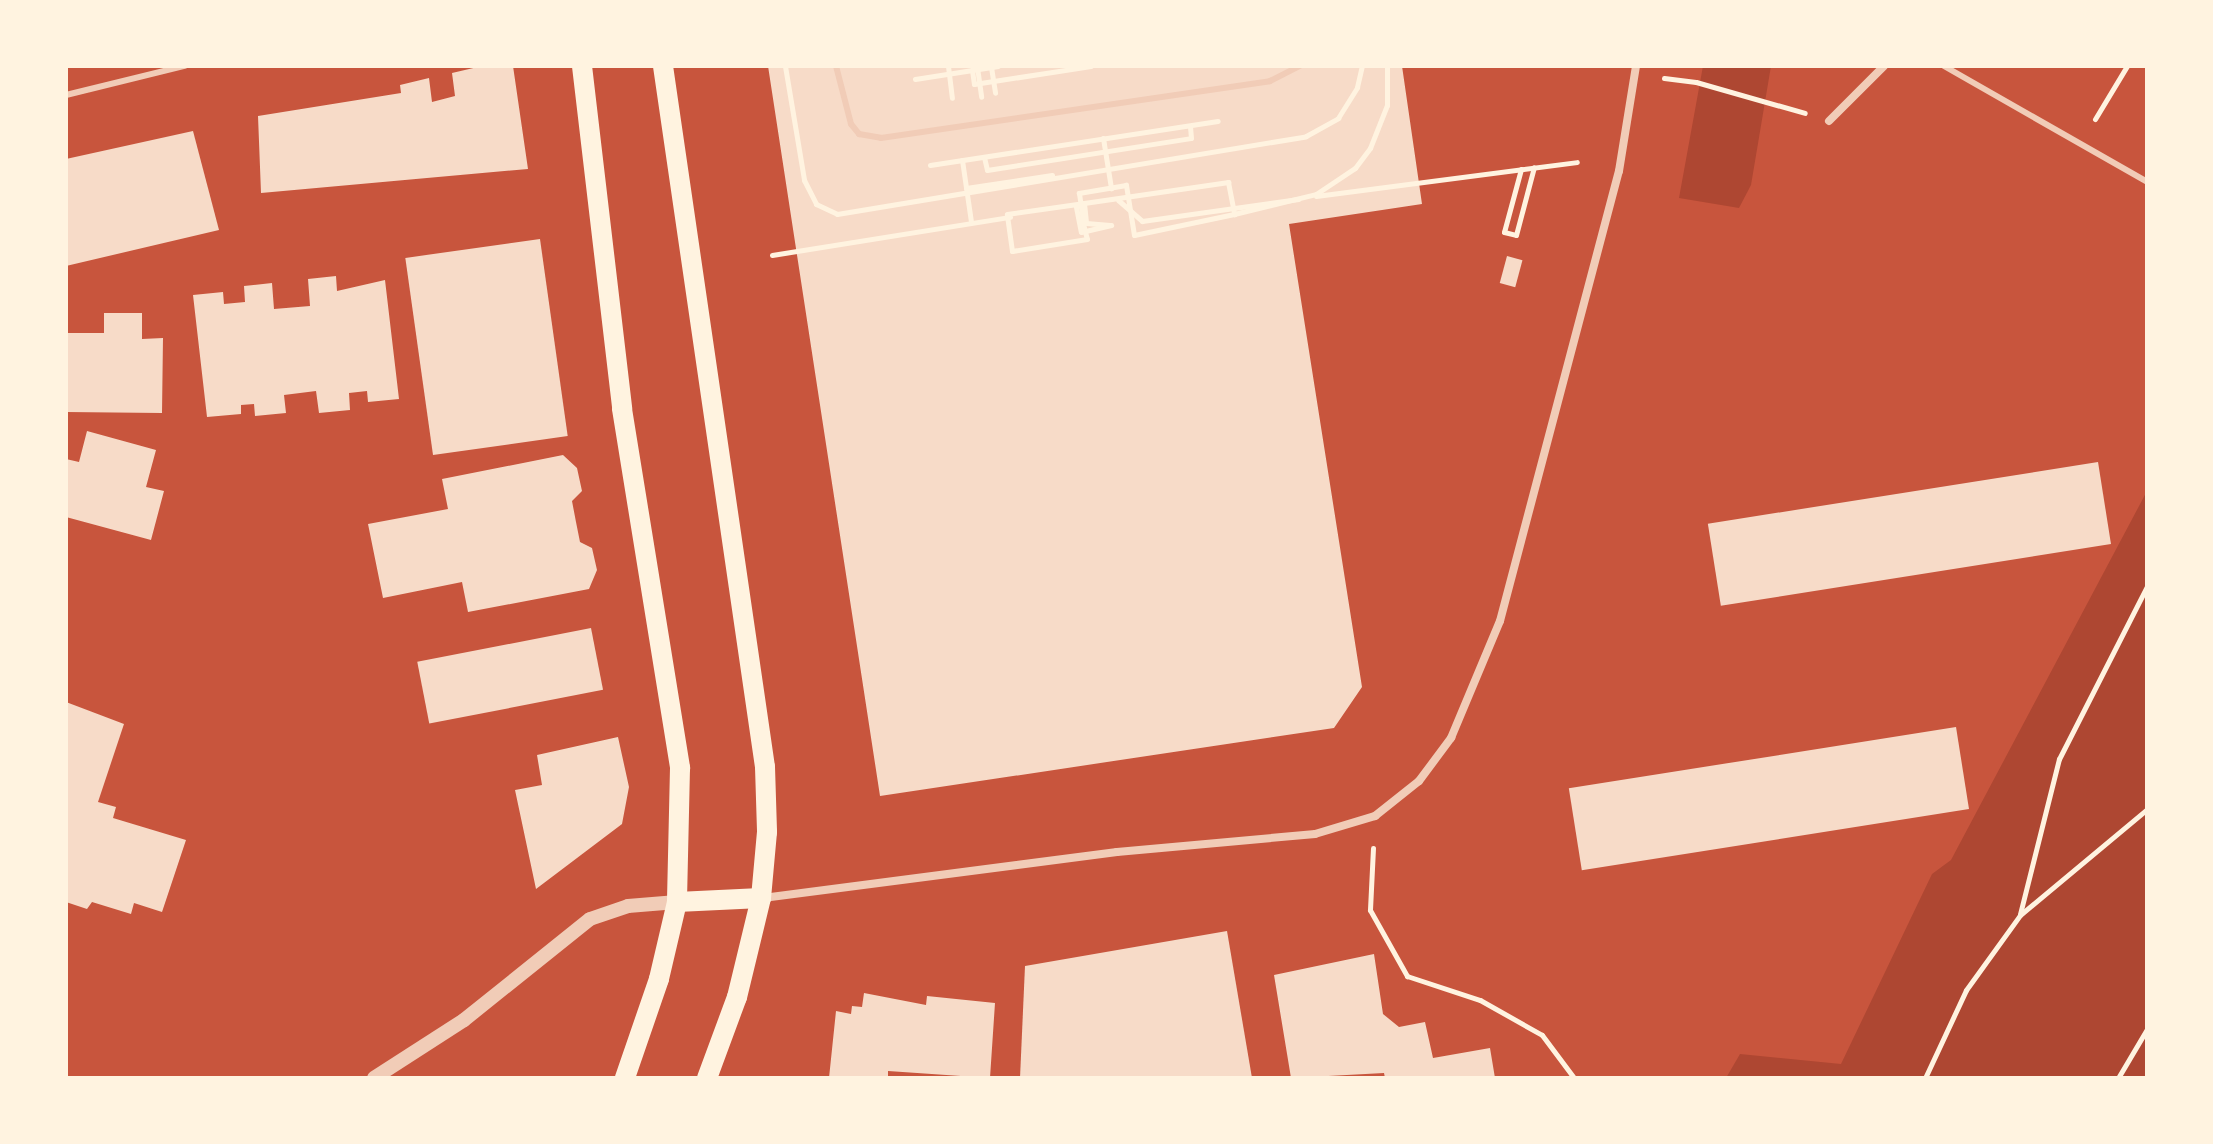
<!DOCTYPE html>
<html>
<head>
<meta charset="utf-8">
<style>
	body { margin:0 }
	#map { position:relative; width:2213px; height:1144px; overflow:hidden; background:#c8553d; font-family:Helvetica,sans-serif }
	div>[style] { position:absolute }
	[style*='--x'] { left:calc(var(--x)*1px); top:calc(var(--y)*1px); width:calc(var(--w)*1px); rotate:calc(var(--a)*1deg) }
	.green>* { inset:0; background:#ae4732 }
	.building>* { inset:0; background:#f7dbc8; transform-origin:0 0 }
	.path>* { height:5px; margin:-2.5px; padding:0 2.5px; transform-origin:2.5px; border-radius:2.5px; background:#fff3e0 }
	.service>* { height:6px; margin:-3px; padding:0 3px; transform-origin:3px; border-radius:3px; background:#f1ccb7 }
	.minor>* { height:8px; margin:-4px; padding:0 4px; transform-origin:4px; border-radius:4px; background:#f1ccb7 }
	.tertiary>* { height:14px; margin:-7px; padding:0 7px; transform-origin:7px; border-radius:7px; background:#f1ccb7 }
	.primary>* { height:20px; margin:-10px; padding:0 10px; transform-origin:10px; border-radius:10px; background:#fff3e0 }
	span { translate:-50% -50%; white-space:nowrap; text-align:center; line-height:1.15; -webkit-text-stroke:6px #fff3e0; paint-order:stroke }
	.frame { position:absolute; inset:0; border:68px solid #fff3e0; pointer-events:none }
</style>
</head>
<body>
<div id="map">
	<div class="green">
		<i style="clip-path:polygon(1703px 66px,1771px 66px,1751px 185px,1739px 208px,1679px 198px)"></i>
		<i style="clip-path:polygon(2147px 491px,2147px 1078px,1726px 1078px,1740px 1054px,1841px 1064px,1932px 874px,1951px 860px)"></i>
	</div>
	<div class="building">
		<i style="clip-path:polygon(482px 66px,513px 66px,528px 169px,261px 193px,258px 116px,401px 93px,400px 85px,429px 78px,432px 102px,455px 96px,452px 73px)"></i>
		<i style="clip-path:polygon(768px 66px,1402px 66px,1422px 204px,1289px 224px,1362px 687px,1334px 728px,880px 796px)"></i>
		<i style="clip-path:polygon(193px 131px,219px 230px,66px 266px,66px 159px)"></i>
		<i style="left:540px;top:239px;width:199px;height:136px;rotate:82deg"></i>
		<i style="left:1507px;top:256px;width:16px;height:28px;rotate:15deg"></i>
		<i style="clip-path:polygon(336px 276px,337px 291px,385px 280px,399px 399px,368px 402px,367px 391px,349px 393px,350px 410px,319px 413px,316px 391px,284px 395px,286px 413px,255px 416px,254px 404px,241px 405px,241px 414px,207px 417px,193px 295px,223px 292px,224px 304px,245px 302px,244px 286px,272px 283px,274px 309px,310px 306px,308px 279px)"></i>
		<i style="clip-path:polygon(104px 313px,142px 313px,142px 339px,163px 338px,162px 413px,66px 412px,66px 333px,104px 333px)"></i>
		<i style="clip-path:polygon(87px 431px,156px 450px,146px 487px,164px 491px,151px 540px,66px 517px,66px 459px,79px 462px)"></i>
		<i style="clip-path:polygon(563px 455px,577px 468px,582px 491px,572px 501px,576px 522px,580px 542px,592px 548px,597px 570px,589px 589px,468px 612px,462px 582px,383px 598px,368px 524px,448px 509px,442px 479px)"></i>
		<i style="left:2098px;top:462px;width:83px;height:395px;rotate:81deg"></i>
		<i style="left:591px;top:628px;width:63px;height:177px;rotate:79deg"></i>
		<i style="clip-path:polygon(66px 702px,124px 724px,98px 802px,116px 807px,113px 818px,186px 840px,162px 912px,134px 903px,131px 914px,92px 902px,87px 909px,66px 902px)"></i>
		<i style="left:1956px;top:727px;width:83px;height:392px;rotate:81deg"></i>
		<i style="clip-path:polygon(618px 737px,629px 787px,622px 824px,536px 889px,515px 790px,542px 785px,537px 755px)"></i>
		<i style="clip-path:polygon(1227px 931px,1252px 1078px,1020px 1078px,1025px 966px)"></i>
		<i style="clip-path:polygon(1374px 954px,1383px 1014px,1399px 1027px,1425px 1022px,1433px 1058px,1490px 1048px,1495px 1078px,1385px 1078px,1384px 1073px,1291px 1078px,1274px 975px)"></i>
		<i style="clip-path:polygon(864px 993px,926px 1005px,927px 996px,995px 1003px,990px 1078px,888px 1071px,888px 1078px,829px 1078px,836px 1011px,851px 1014px,852px 1006px,862px 1007px)"></i>
	</div>
	<div class="path">
		<i style="--x:785;--y:66;--w:116;--a:80.5"></i>
		<i style="--x:804;--y:180;--w:27;--a:63"></i>
		<i style="--x:816;--y:204;--w:23;--a:25"></i>
		<i style="--x:837;--y:214;--w:475;--a:-9.4"></i>
		<i style="--x:1306;--y:136;--w:37;--a:-29"></i>
		<i style="--x:1338;--y:118;--w:36;--a:-58"></i>
		<i style="--x:1357;--y:87;--w:22;--a:-77"></i>
		<i style="--x:948;--y:66;--w:32;--a:83"></i>
		<i style="--x:977;--y:67;--w:30;--a:82"></i>
		<i style="--x:991;--y:67;--w:26;--a:81"></i>
		<i style="--x:972;--y:70;--w:14;--a:82"></i>
		<i style="--x:974;--y:84;--w:118;--a:-8.7"></i>
		<i style="--x:1664;--y:78;--w:32;--a:7"></i>
		<i style="--x:1696;--y:82;--w:113;--a:15.9"></i>
		<i style="--x:915;--y:79;--w:84;--a:-8.9"></i>
		<i style="--x:2095;--y:119;--w:62;--a:-58.9"></i>
		<i style="--x:1103;--y:138;--w:51;--a:80.9"></i>
		<i style="--x:984;--y:157;--w:13;--a:77"></i>
		<i style="--x:987;--y:170;--w:206;--a:-8.9"></i>
		<i style="--x:1191;--y:138;--w:12;--a:-95"></i>
		<i style="--x:962;--y:160;--w:63;--a:81.7"></i>
		<i style="--x:930;--y:165;--w:291;--a:-8.7"></i>
		<i style="--x:1521;--y:169;--w:65;--a:105.1"></i>
		<i style="--x:1504;--y:232;--w:12;--a:14"></i>
		<i style="--x:1516;--y:235;--w:70;--a:-75.2"></i>
		<i style="--x:966;--y:188;--w:87;--a:-8.6"></i>
		<i style="--x:1316;--y:196;--w:263;--a:-7.4"></i>
		<i style="--x:1118;--y:200;--w:32;--a:41"></i>
		<i style="--x:1142;--y:221;--w:158;--a:-8"></i>
		<i style="--x:1084;--y:203;--w:20;--a:84"></i>
		<i style="--x:1086;--y:223;--w:24;--a:5"></i>
		<i style="--x:1076;--y:207;--w:25;--a:79"></i>
		<i style="--x:1081;--y:232;--w:31;--a:-13"></i>
		<i style="--x:1234;--y:214;--w:102;--a:168.1"></i>
		<i style="--x:1134;--y:235;--w:51;--a:-99.1"></i>
		<i style="--x:1126;--y:185;--w:48;--a:170.3"></i>
		<i style="--x:1079;--y:193;--w:35;--a:82"></i>
		<i style="--x:1084;--y:228;--w:11;--a:75"></i>
		<i style="--x:1087;--y:239;--w:76;--a:170.9"></i>
		<i style="--x:1012;--y:251;--w:37;--a:-98"></i>
		<i style="--x:1007;--y:214;--w:78;--a:-8.1"></i>
		<i style="--x:1084;--y:203;--w:146;--a:-8.3"></i>
		<i style="--x:1228;--y:182;--w:33;--a:79"></i>
		<i style="--x:1234;--y:214;--w:84;--a:-13.7"></i>
		<i style="--x:1316;--y:194;--w:47;--a:-33.7"></i>
		<i style="--x:1355;--y:168;--w:25;--a:-53"></i>
		<i style="--x:1370;--y:148;--w:46;--a:-68.4"></i>
		<i style="--x:1387;--y:105;--w:39;--a:-90"></i>
		<i style="--x:772;--y:255;--w:241;--a:-9.1"></i>
		<i style="--x:1373;--y:848;--w:62;--a:92.8"></i>
		<i style="--x:1370;--y:910;--w:76;--a:60.7"></i>
		<i style="--x:1407;--y:976;--w:77;--a:18.2"></i>
		<i style="--x:1480;--y:1000;--w:71;--a:29.4"></i>
		<i style="--x:1542;--y:1035;--w:54;--a:53.3"></i>
		<i style="--x:2020;--y:914;--w:160;--a:-75.9"></i>
		<i style="--x:2059;--y:759;--w:194;--a:-63"></i>
		<i style="--x:1925;--y:1078;--w:97;--a:-65"></i>
		<i style="--x:1966;--y:990;--w:92;--a:-54.2"></i>
		<i style="--x:2020;--y:915;--w:165;--a:-39.8"></i>
		<i style="--x:2118;--y:1078;--w:57;--a:-59.4"></i>
	</div>
	<div class="service">
		<i style="--x:836;--y:66;--w:60;--a:75.5"></i>
		<i style="--x:851;--y:124;--w:13;--a:51"></i>
		<i style="--x:859;--y:134;--w:22;--a:10"></i>
		<i style="--x:881;--y:138;--w:393;--a:-8.3"></i>
		<i style="--x:1270;--y:81;--w:34;--a:-27"></i>
		<i style="--x:1944;--y:66;--w:234;--a:29.7"></i>
		<i style="--x:66;--y:95;--w:122;--a:-13.8"></i>
	</div>
	<div class="minor">
		<i style="--x:1829;--y:121;--w:78;--a:-45"></i>
		<i style="--x:763;--y:898;--w:357;--a:-7.4"></i>
		<i style="--x:1117;--y:852;--w:199;--a:-5.2"></i>
		<i style="--x:1315;--y:834;--w:63;--a:-16.7"></i>
		<i style="--x:1375;--y:816;--w:56;--a:-38.5"></i>
		<i style="--x:1419;--y:781;--w:54;--a:-53.3"></i>
		<i style="--x:1451;--y:738;--w:127;--a:-67.3"></i>
		<i style="--x:1500;--y:621;--w:465;--a:-75.2"></i>
		<i style="--x:1619;--y:171;--w:106;--a:-80.8"></i>
	</div>
	<div class="tertiary">
		<i style="--x:374;--y:1078;--w:107;--a:-32.8"></i>
		<i style="--x:464;--y:1020;--w:161;--a:-38.7"></i>
		<i style="--x:590;--y:919;--w:40;--a:-18.9"></i>
		<i style="--x:628;--y:906;--w:49;--a:-4.7"></i>
	</div>
	<div class="primary">
		<i style="--x:582;--y:66;--w:345;--a:83.3"></i>
		<i style="--x:622;--y:409;--w:364;--a:80.8"></i>
		<i style="--x:680;--y:768;--w:134;--a:91.3"></i>
		<i style="--x:677;--y:902;--w:79;--a:103.2"></i>
		<i style="--x:659;--y:979;--w:105;--a:109"></i>
		<i style="--x:663;--y:66;--w:708;--a:81.72"></i>
		<i style="--x:765;--y:767;--w:65;--a:88.2"></i>
		<i style="--x:767;--y:832;--w:66;--a:95.2"></i>
		<i style="--x:761;--y:898;--w:102;--a:103.6"></i>
		<i style="--x:737;--y:997;--w:86;--a:110.3"></i>
		<i style="--x:677;--y:902;--w:84;--a:-2.7"></i>
	</div>
	<div class="frame"></div>
</div>
</body>
</html>
